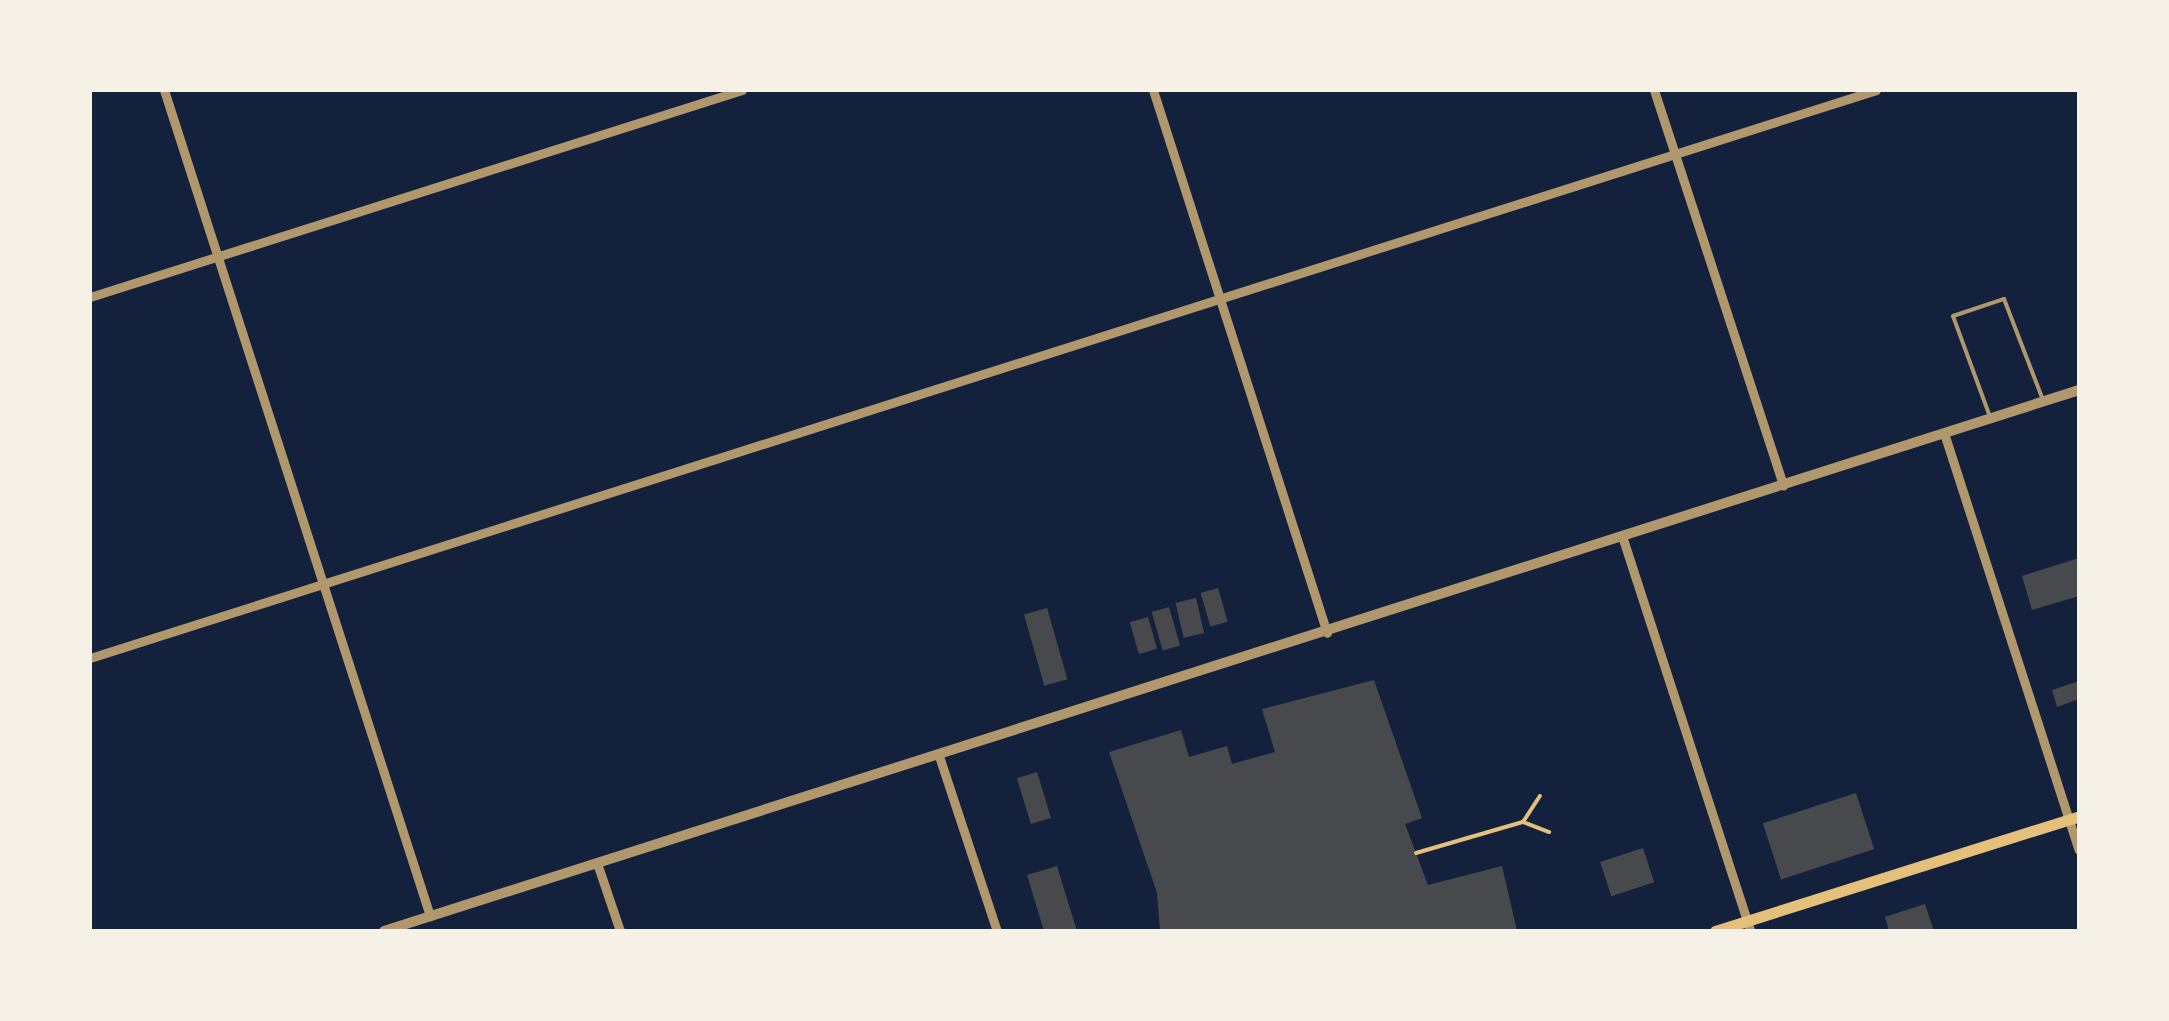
<!DOCTYPE html>
<html>
<head>
<meta charset="utf-8">
<style>
	body { margin:0 }
	#map { position:relative; width:2169px; height:1021px; overflow:hidden; background:#14213d; font-family:"Sofia Sans Condensed",sans-serif }
	div>[style] { position:absolute }
	[style*='--x'] { left:calc(var(--x)*1px); top:calc(var(--y)*1px); width:calc(var(--w)*1px); rotate:calc(var(--a)*1deg) }
	.building>* { inset:0; background:#48494c; transform-origin:0 0 }
	.path>* { height:4px; margin:-2px; padding:0 2px; transform-origin:2px; border-radius:2px; background:#e5c07b }
	.service>* { height:4px; margin:-2px; padding:0 2px; transform-origin:2px; border-radius:2px; background:#b1986c }
	.minor>* { height:9px; margin:-4.5px; padding:0 4.5px; transform-origin:4.5px; border-radius:4.5px; background:#b1986c }
	.tertiary>* { height:10px; margin:-5px; padding:0 5px; transform-origin:5px; border-radius:5px; background:#b1986c }
	.secondary>* { height:11px; margin:-5.5px; padding:0 5.5px; transform-origin:5.5px; border-radius:5.5px; background:#e5c07b }
	span { translate:-50% -50%; white-space:nowrap; text-align:center; line-height:1.15; -webkit-text-stroke:9px #f6f1e7; paint-order:stroke }
	.frame { position:absolute; inset:0; border:92px solid #f6f1e7; pointer-events:none }
</style>
</head>
<body>
<div id="map">
	<div class="building">
		<i style="clip-path:polygon(2079px 558px,2079px 596px,2032px 610px,2022px 576px)"></i>
		<i style="left:1218px;top:588px;width:35px;height:18px;rotate:74deg"></i>
		<i style="left:1196px;top:598px;width:36px;height:21px;rotate:77deg"></i>
		<i style="left:1169px;top:607px;width:40px;height:18px;rotate:74deg"></i>
		<i style="left:1047px;top:608px;width:74px;height:24px;rotate:74deg"></i>
		<i style="left:1148px;top:617px;width:33px;height:19px;rotate:74deg"></i>
		<i style="clip-path:polygon(1374px 680px,1422px 818px,1405px 824px,1428px 885px,1502px 866px,1517px 931px,1160px 931px,1157px 893px,1109px 752px,1181px 730px,1189px 757px,1227px 746px,1232px 764px,1275px 752px,1262px 709px)"></i>
		<i style="clip-path:polygon(2079px 681px,2079px 699px,2057px 707px,2052px 690px)"></i>
		<i style="left:1037px;top:772px;width:48px;height:21px;rotate:73deg"></i>
		<i style="left:1856px;top:793px;width:59px;height:98px;rotate:72deg"></i>
		<i style="left:1643px;top:848px;width:36px;height:45px;rotate:72deg"></i>
		<i style="clip-path:polygon(1057px 866px,1077px 931px,1044px 931px,1027px 875px)"></i>
		<i style="clip-path:polygon(1925px 904px,1934px 931px,1889px 931px,1885px 917px)"></i>
	</div>
	<div class="path">
		<i style="--x:1523;--y:822;--w:31;--a:-57"></i>
		<i style="--x:1416;--y:853;--w:111;--a:-16.2"></i>
		<i style="--x:1523;--y:822;--w:28;--a:21"></i>
	</div>
	<div class="service">
		<i style="--x:1989;--y:414;--w:104;--a:-110.2"></i>
		<i style="--x:1953;--y:316;--w:54;--a:-18.4"></i>
		<i style="--x:2004;--y:299;--w:108;--a:68.9"></i>
	</div>
	<div class="minor">
		<i style="--x:164;--y:90;--w:868;--a:72.15"></i>
		<i style="--x:1153;--y:90;--w:570;--a:72.23"></i>
		<i style="--x:1654;--y:90;--w:416;--a:71.9"></i>
		<i style="--x:90;--y:297;--w:684;--a:-17.61"></i>
		<i style="--x:1944;--y:433;--w:438;--a:72.1"></i>
		<i style="--x:1623;--y:539;--w:412;--a:72"></i>
		<i style="--x:90;--y:658;--w:1874;--a:-17.64"></i>
		<i style="--x:939;--y:756;--w:184;--a:71.7"></i>
		<i style="--x:597;--y:863;--w:72;--a:71.3"></i>
	</div>
	<div class="tertiary">
		<i style="--x:384;--y:931;--w:1779;--a:-17.7"></i>
	</div>
	<div class="secondary">
		<i style="--x:1715;--y:931;--w:382;--a:-17.5"></i>
	</div>
	<div class="frame"></div>
</div>
</body>
</html>
